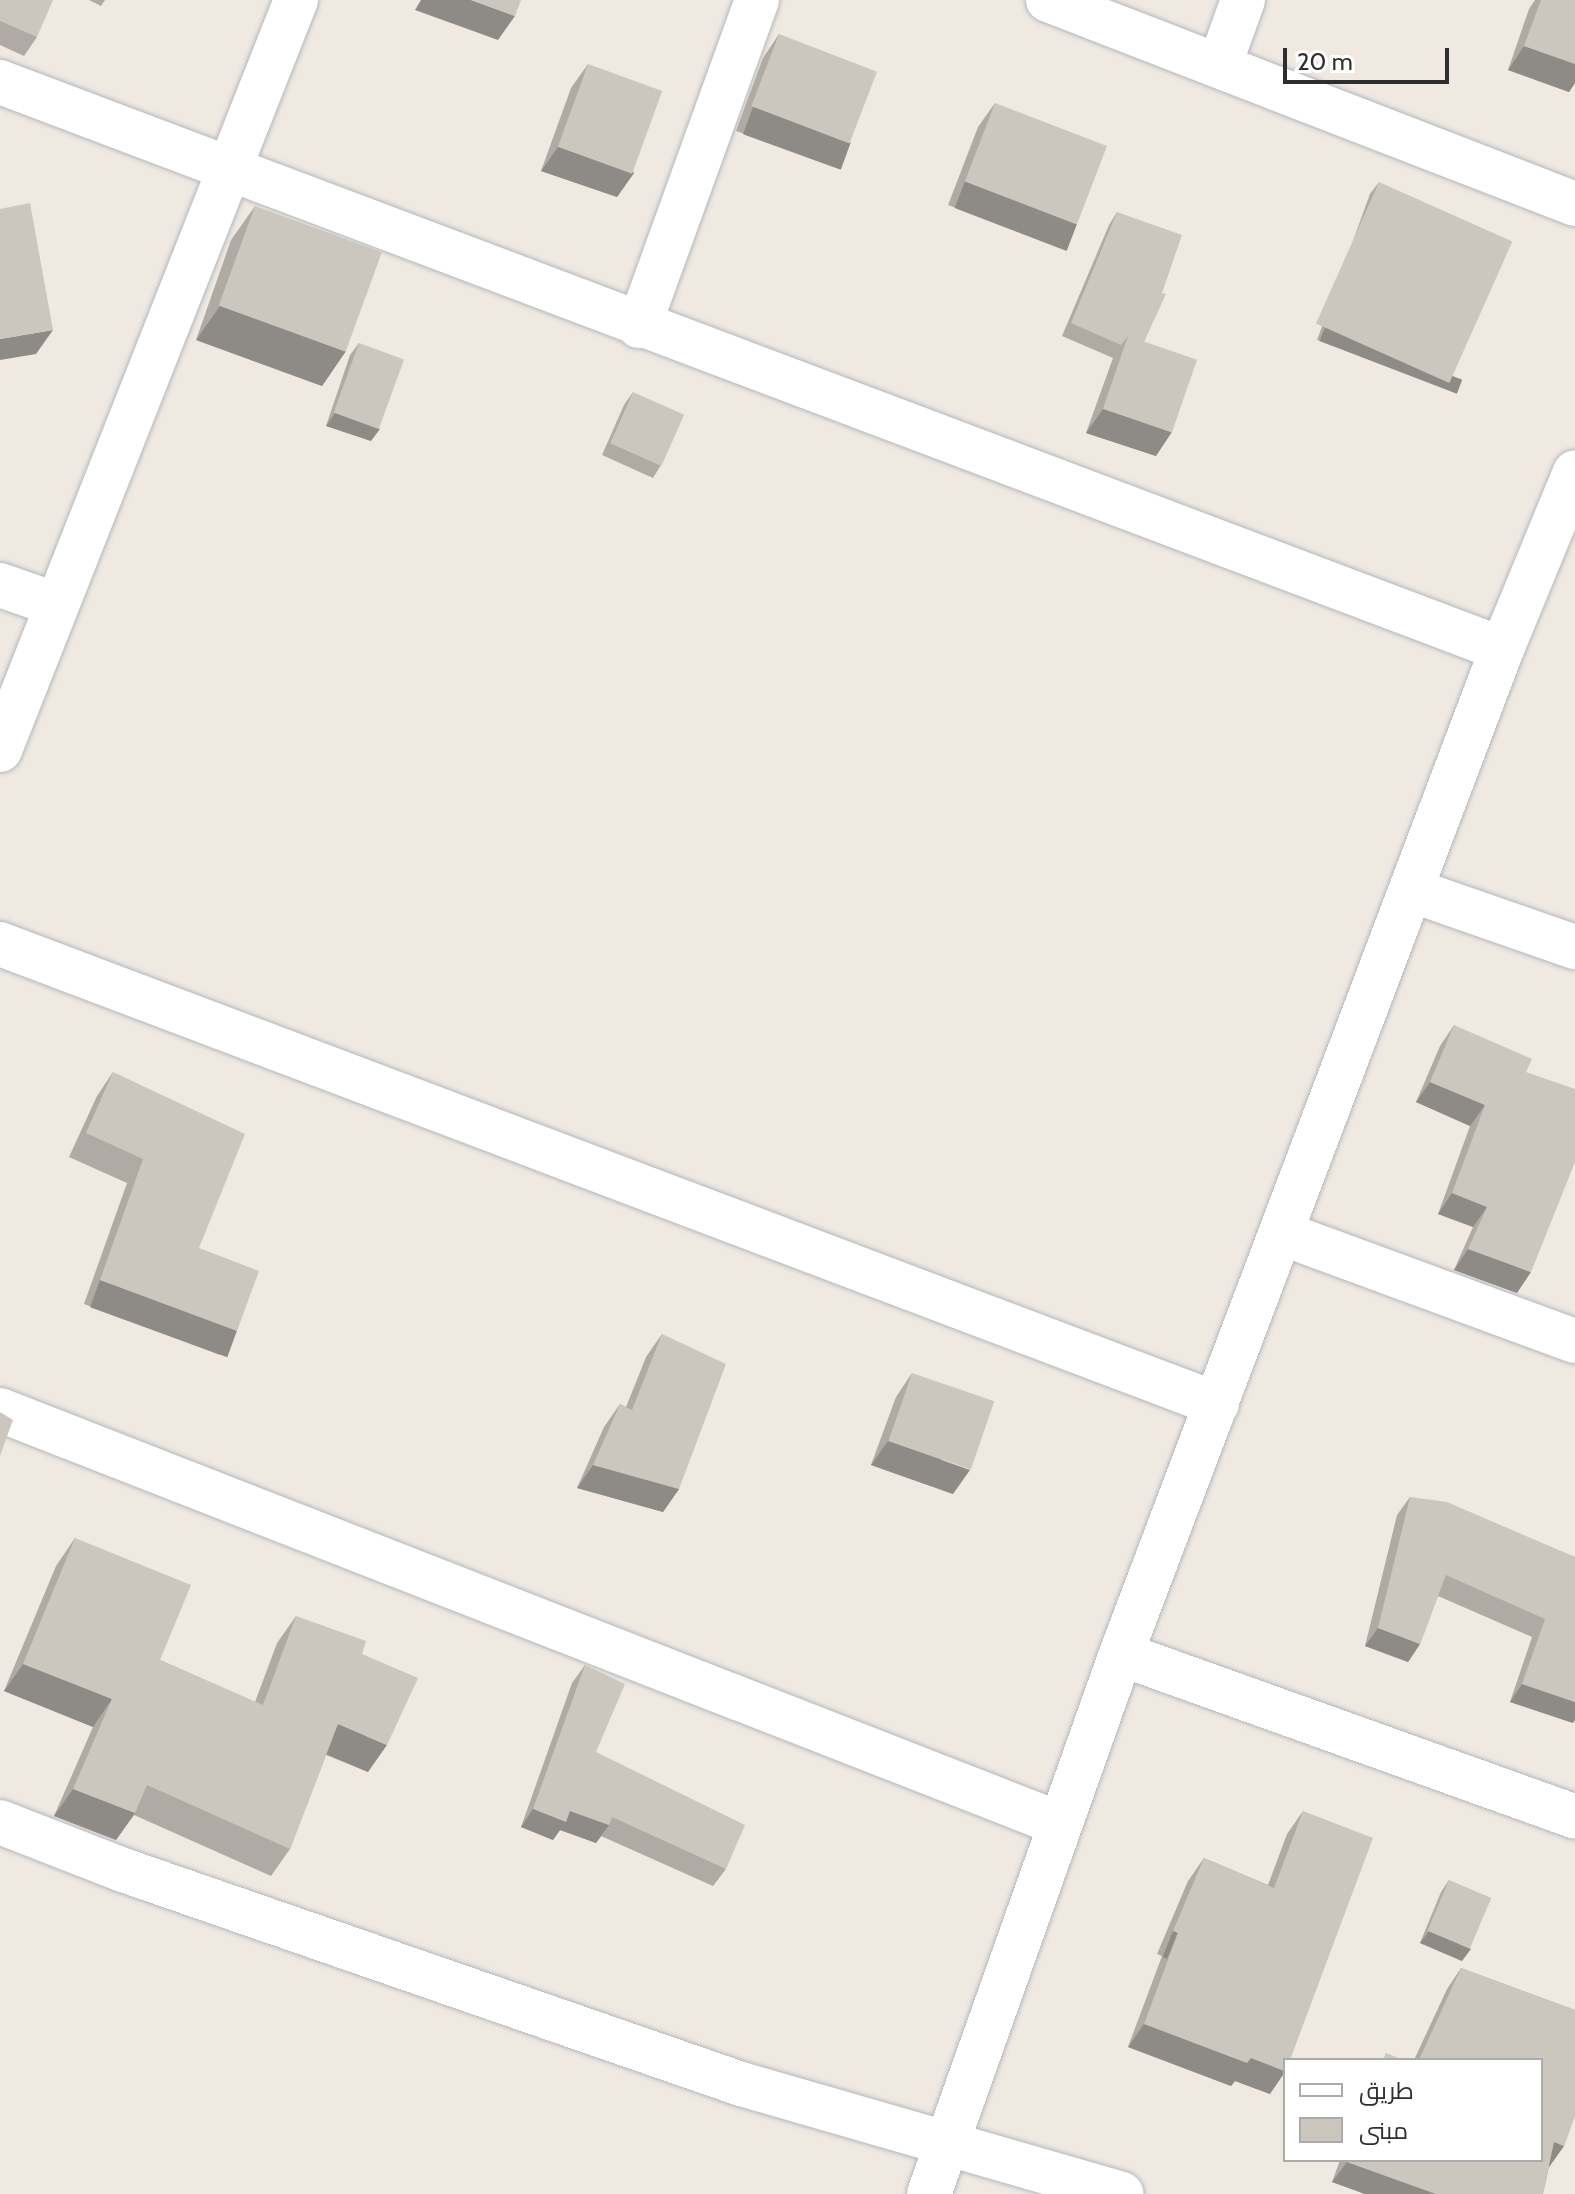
<!DOCTYPE html>
<html>
<head>
<meta charset="utf-8">
<style>
	body { margin:0 }
	#map { position:relative; width:1575px; height:2194px; overflow:hidden; background:#efe9e1; font-family:Cabin,Cairo,sans-serif }
	div>[style] { position:absolute }
	[style*='--x'] { left:calc(var(--x)*1px); top:calc(var(--y)*1px); width:calc(var(--w)*1px); rotate:calc(var(--a)*1deg) }
	.roads { filter:drop-shadow(0 0 2px #b4b7c1) drop-shadow(0 0 2px #b4b7c1) }
	.street>* { height:44px; margin:-22px; padding:0 22px; transform-origin:22px; border-radius:22px; background:#fff }
	.wall>* { inset:0; background:#afaba4 }
	.shaded-wall>* { inset:0; background:#8e8b86; transform-origin:0 0 }
	.building>* { inset:0; background:#cbc7bf; transform-origin:0 0 }
	span { translate:-50% -50%; white-space:nowrap; text-align:center; line-height:1.15; -webkit-text-stroke:7px #fff; paint-order:stroke }
	.legend { position:absolute; left:1283px; top:2058px; width:260px; height:104px; box-sizing:border-box; background:#fff; border:2px solid #ababab; margin:0; padding:10px 14px; list-style:none; font-size:24px; color:#2e2e2e }
	.legend li { display:flex; align-items:center; gap:16px; height:40px }
	.legend b { width:40px; border:2px solid #ababab }
	.scale { position:absolute; left:1283px; top:48px; width:166px; height:36px; box-sizing:border-box; border:4px solid #2e2e2e; border-top:0; padding-left:10px; font-size:24px; line-height:28px; white-space:nowrap; color:#2e2e2e; -webkit-text-stroke:6px #fff; paint-order:stroke }
</style>
</head>
<body>
<div id="map">
	<div class="roads">
		<div class="street">
			<i style="--x:1048;--y:0;--w:565;--a:21.16"></i>
			<i style="--x:1220;--y:64;--w:68;--a:-70.2"></i>
			<i style="--x:0;--y:82;--w:1605;--a:20.68"></i>
			<i style="--x:639;--y:326;--w:347;--a:-70.1"></i>
			<i style="--x:0;--y:585;--w:60;--a:19.3"></i>
			<i style="--x:0;--y:750;--w:806;--a:-68.46"></i>
			<i style="--x:1411;--y:890;--w:174;--a:19.2"></i>
			<i style="--x:0;--y:944;--w:1301;--a:20.71"></i>
			<i style="--x:1281;--y:1233;--w:313;--a:20.2"></i>
			<i style="--x:0;--y:1410;--w:1138;--a:21.33"></i>
			<i style="--x:1121;--y:1654;--w:482;--a:19.7"></i>
			<i style="--x:0;--y:1822;--w:132;--a:21.3"></i>
			<i style="--x:123;--y:1870;--w:654;--a:19.1"></i>
			<i style="--x:741;--y:2084;--w:396;--a:16.1"></i>
			<i style="--x:929;--y:2194;--w:573;--a:-70.43"></i>
			<i style="--x:1121;--y:1654;--w:1075;--a:-69.24"></i>
			<i style="--x:1502;--y:649;--w:191;--a:-67.6"></i>
		</div>
	</div>
	<div class="wall">
		<i style="clip-path:polygon(0 0,37px 37px,24px 56px,0 45px)"></i>
		<i style="clip-path:polygon(89px 0,105px 0,101px 6px)"></i>
		<i style="clip-path:polygon(1535px 0,1575px 0,1575px 83px,1569px 92px,1508px 70px,1529px 9px)"></i>
		<i style="clip-path:polygon(779px 34px,834px 167px,736px 131px,763px 58px)"></i>
		<i style="clip-path:polygon(588px 64px,634px 173px,617px 197px,541px 171px,571px 88px)"></i>
		<i style="clip-path:polygon(995px 103px,1061px 248px,948px 205px,978px 127px)"></i>
		<i style="clip-path:polygon(1379px 182px,1453px 391px,1317px 340px,1370px 194px)"></i>
		<i style="clip-path:polygon(255px 206px,346px 351px,322px 386px,196px 340px,231px 240px)"></i>
		<i style="clip-path:polygon(1117px 212px,1144px 342px,1156px 456px,1086px 433px,1113px 358px,1062px 336px,1109px 225px)"></i>
		<i style="clip-path:polygon(359px 343px,371px 441px,326px 426px,350px 355px)"></i>
		<i style="clip-path:polygon(633px 392px,661px 465px,653px 478px,602px 455px,624px 405px)"></i>
		<i style="clip-path:polygon(1454px 1025px,1526px 1072px,1517px 1293px,1454px 1270px,1473px 1227px,1438px 1214px,1470px 1126px,1416px 1102px,1440px 1046px)"></i>
		<i style="clip-path:polygon(113px 1072px,199px 1248px,220px 1355px,84px 1304px,127px 1183px,69px 1157px,97px 1096px)"></i>
		<i style="clip-path:polygon(662px 1334px,679px 1489px,663px 1512px,577px 1488px,604px 1427px,620px 1404px,626px 1407px,646px 1357px)"></i>
		<i style="clip-path:polygon(912px 1373px,953px 1494px,871px 1465px,896px 1397px)"></i>
		<i style="clip-path:polygon(1410px 1497px,1575px 1557px,1573px 1723px,1510px 1702px,1532px 1637px,1438px 1596px,1420px 1644px,1408px 1662px,1365px 1646px,1397px 1515px)"></i>
		<i style="clip-path:polygon(75px 1538px,160px 1660px,255px 1702px,277px 1643px,296px 1616px,362px 1654px,368px 1772px,326px 1755px,290px 1849px,271px 1876px,134px 1815px,116px 1840px,54px 1816px,93px 1727px,4px 1691px,56px 1566px)"></i>
		<i style="clip-path:polygon(585px 1665px,596px 1752px,726px 1869px,713px 1886px,601px 1836px,596px 1843px,560px 1830px,553px 1840px,521px 1827px,572px 1683px)"></i>
		<i style="clip-path:polygon(1303px 1811px,1270px 2094px,1235px 2081px,1231px 2086px,1128px 2047px,1162px 1956px,1157px 1954px,1188px 1881px,1204px 1858px,1268px 1885px,1287px 1834px)"></i>
		<i style="clip-path:polygon(1449px 1880px,1462px 1961px,1420px 1943px,1441px 1892px)"></i>
		<i style="clip-path:polygon(1461px 1968px,1575px 2010px,1575px 2115px,1564px 2146px,1549px 2167px,1543px 2194px,1365px 2194px,1332px 2182px,1340px 2160px,1541px 2160px,1541px 2060px,1414px 2060px,1447px 1989px)"></i>
	</div>
	<div class="shaded-wall">
		<i style="clip-path:polygon(421px 0,471px 0,515px 16px,498px 40px,415px 10px)"></i>
		<i style="clip-path:polygon(1524px 46px,1575px 64px,1575px 83px,1569px 92px,1508px 70px)"></i>
		<i style="left:753px;top:107px;width:104px;height:29px;rotate:20deg"></i>
		<i style="clip-path:polygon(558px 147px,634px 173px,617px 197px,541px 171px)"></i>
		<i style="left:965px;top:181px;width:120px;height:29px;rotate:21deg"></i>
		<i style="clip-path:polygon(220px 306px,346px 351px,322px 386px,196px 340px)"></i>
		<i style="left:1325px;top:327px;width:147px;height:15px;rotate:21deg"></i>
		<i style="clip-path:polygon(53px 330px,36px 354px,0 360px,0 339px)"></i>
		<i style="clip-path:polygon(1103px 409px,1172px 432px,1156px 456px,1086px 433px)"></i>
		<i style="clip-path:polygon(335px 413px,380px 429px,371px 441px,326px 426px)"></i>
		<i style="clip-path:polygon(1430px 1082px,1485px 1105px,1470px 1126px,1416px 1102px)"></i>
		<i style="clip-path:polygon(1452px 1193px,1487px 1207px,1473px 1227px,1438px 1214px)"></i>
		<i style="clip-path:polygon(1468px 1249px,1531px 1272px,1517px 1293px,1454px 1270px)"></i>
		<i style="left:100px;top:1280px;width:146px;height:29px;rotate:20deg"></i>
		<i style="clip-path:polygon(888px 1441px,970px 1470px,953px 1494px,871px 1465px)"></i>
		<i style="clip-path:polygon(593px 1465px,679px 1489px,663px 1512px,577px 1488px)"></i>
		<i style="clip-path:polygon(1378px 1628px,1420px 1644px,1408px 1662px,1365px 1646px)"></i>
		<i style="clip-path:polygon(23px 1664px,112px 1699px,93px 1727px,4px 1691px)"></i>
		<i style="clip-path:polygon(1522px 1684px,1575px 1702px,1575px 1720px,1573px 1723px,1510px 1702px)"></i>
		<i style="clip-path:polygon(338px 1724px,387px 1745px,368px 1772px,319px 1751px)"></i>
		<i style="clip-path:polygon(73px 1789px,135px 1813px,116px 1840px,54px 1816px)"></i>
		<i style="clip-path:polygon(533px 1809px,570px 1811px,609px 1825px,596px 1843px,560px 1830px,553px 1840px,521px 1827px)"></i>
		<i style="left:1173px;top:1931px;width:5px;height:28px;rotate:22deg"></i>
		<i style="clip-path:polygon(1429px 1931px,1471px 1949px,1462px 1961px,1420px 1943px)"></i>
		<i style="clip-path:polygon(1144px 2024px,1251px 2058px,1285px 2071px,1285px 2072px,1270px 2094px,1235px 2081px,1231px 2086px,1128px 2047px)"></i>
		<i style="clip-path:polygon(1554px 2142px,1564px 2146px,1549px 2167px,1539px 2163px)"></i>
		<i style="clip-path:polygon(1347px 2162px,1436px 2194px,1365px 2194px,1332px 2182px)"></i>
	</div>
	<div class="building">
		<i style="clip-path:polygon(0 0,53px 0,37px 37px,0 21px)"></i>
		<i style="clip-path:polygon(471px 0,521px 0,515px 16px)"></i>
		<i style="clip-path:polygon(1541px 0,1575px 0,1575px 64px,1524px 46px)"></i>
		<i style="left:779px;top:34px;width:105px;height:77px;rotate:21deg"></i>
		<i style="left:588px;top:64px;width:79px;height:88px;rotate:20deg"></i>
		<i style="left:995px;top:103px;width:120px;height:84px;rotate:21deg"></i>
		<i style="left:1379px;top:182px;width:146px;height:155px;rotate:24deg"></i>
		<i style="clip-path:polygon(30px 203px,53px 330px,0 339px,0 209px)"></i>
		<i style="left:255px;top:206px;width:135px;height:106px;rotate:20deg"></i>
		<i style="clip-path:polygon(1117px 212px,1182px 235px,1162px 293px,1166px 294px,1144px 342px,1128px 336px,1121px 345px,1071px 323px)"></i>
		<i style="left:1128px;top:336px;width:73px;height:77px;rotate:19deg"></i>
		<i style="left:359px;top:343px;width:48px;height:74px;rotate:20deg"></i>
		<i style="left:633px;top:392px;width:56px;height:56px;rotate:24deg"></i>
		<i style="clip-path:polygon(1454px 1025px,1532px 1059px,1526px 1072px,1575px 1089px,1575px 1162px,1531px 1272px,1468px 1249px,1487px 1207px,1452px 1193px,1485px 1105px,1430px 1082px)"></i>
		<i style="clip-path:polygon(113px 1072px,245px 1134px,199px 1248px,259px 1271px,237px 1331px,100px 1280px,143px 1159px,86px 1133px)"></i>
		<i style="clip-path:polygon(662px 1334px,726px 1364px,679px 1489px,593px 1465px,620px 1404px,632px 1410px)"></i>
		<i style="left:912px;top:1373px;width:87px;height:72px;rotate:19deg"></i>
		<i style="clip-path:polygon(0 1412px,13px 1420px,0 1456px)"></i>
		<i style="clip-path:polygon(1410px 1497px,1447px 1502px,1575px 1557px,1575px 1702px,1522px 1684px,1545px 1619px,1446px 1575px,1420px 1644px,1378px 1628px)"></i>
		<i style="clip-path:polygon(75px 1538px,191px 1585px,160px 1660px,263px 1705px,296px 1616px,366px 1641px,362px 1654px,418px 1678px,387px 1745px,338px 1724px,290px 1849px,147px 1785px,135px 1813px,73px 1789px,112px 1699px,23px 1664px)"></i>
		<i style="clip-path:polygon(585px 1665px,625px 1684px,596px 1752px,745px 1825px,726px 1869px,612px 1817px,609px 1825px,570px 1811px,566px 1822px,533px 1809px)"></i>
		<i style="clip-path:polygon(1303px 1811px,1373px 1838px,1290px 2060px,1285px 2060px,1285px 2071px,1251px 2058px,1247px 2063px,1144px 2024px,1178px 1933px,1173px 1931px,1204px 1858px,1274px 1888px)"></i>
		<i style="left:1449px;top:1880px;width:46px;height:55px;rotate:23deg"></i>
		<i style="clip-path:polygon(1461px 1968px,1575px 2010px,1575px 2115px,1564px 2146px,1554px 2142px,1543px 2194px,1436px 2194px,1347px 2162px,1347px 2160px,1541px 2160px,1541px 2060px,1419px 2060px)"></i>
		<i style="clip-path:polygon(1386px 2053px,1403px 2060px,1383px 2060px)"></i>
	</div>
	<ul class="legend">
	<li><b style="height:10px;background:#fff"></b>طريق</li>
	<li><b style="height:22px;background:#cbc7bf"></b>مبنى</li>
	</ul>
	<div class="scale">20 m</div>
</div>
</body>
</html>
